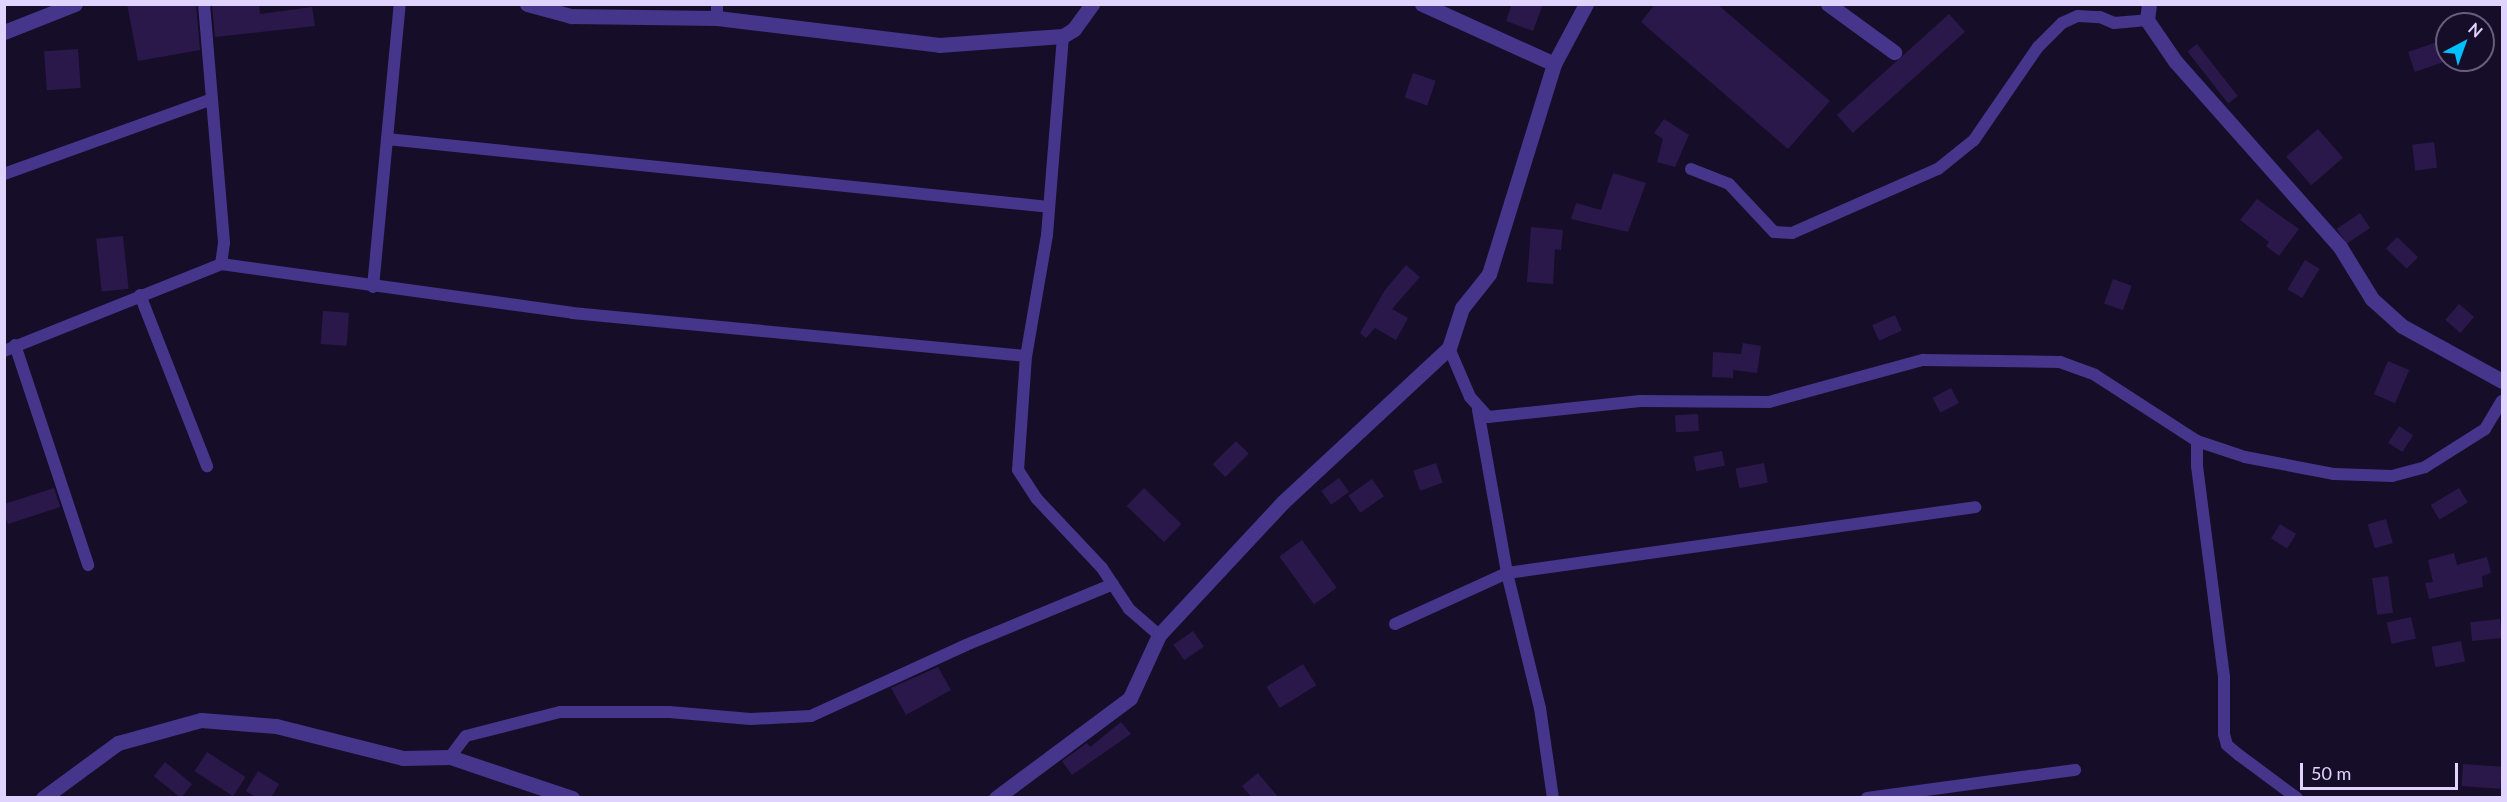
<!DOCTYPE html>
<html>
<head>
<meta charset="utf-8">
<style>
	body { margin:0 }
	#map { position:relative; width:2507px; height:802px; overflow:hidden; background:#160d28; font-family:Lato,sans-serif }
	div>[style] { position:absolute }
	[style*='--x'] { left:calc(var(--x)*1px); top:calc(var(--y)*1px); width:calc(var(--w)*1px); rotate:calc(var(--a)*1deg) }
	.building>* { inset:0; background:#2a184a; transform-origin:0 0 }
	.service>* { height:12px; margin:-6px; padding:0 6px; transform-origin:6px; border-radius:6px; background:#45358b }
	.minor>* { height:15px; margin:-7.5px; padding:0 7.5px; transform-origin:7.5px; border-radius:7.5px; background:#45358b }
	span { translate:-50% -50%; white-space:nowrap; text-align:center; line-height:1.15; -webkit-text-stroke:4.5px #160d28; paint-order:stroke }
	.frame { position:absolute; inset:0; border:6px solid #e0d4ff; pointer-events:none }
	.north { position:absolute; left:2435px; top:12px; width:60px; height:60px; box-sizing:border-box; background:#160d28; border:2px solid #675d7e; border-radius:50%; rotate:41deg; font-size:16px; font-weight:700; line-height:24px; text-align:center; color:#e0d4ff }
	.north::after { content:''; display:block; margin:auto; width:21px; height:27px; background:#00c0ff; clip-path:polygon(50% 0,100% 100%,50% 72%,0 100%) }
	.scale { position:absolute; left:2300px; top:763px; width:158px; height:27px; box-sizing:border-box; border:3px solid #e0d4ff; border-top:0; padding-left:8px; font-size:18px; line-height:21px; white-space:nowrap; color:#e0d4ff; -webkit-text-stroke:4px #160d28; paint-order:stroke }
</style>
</head>
<body>
<div id="map">
	<div class="building">
		<i style="clip-path:polygon(127px 4px,196px 4px,200px 50px,138px 61px)"></i>
		<i style="clip-path:polygon(212px 4px,259px 4px,260px 14px,312px 7px,315px 26px,215px 37px)"></i>
		<i style="clip-path:polygon(1512px 4px,1543px 4px,1533px 31px,1506px 21px)"></i>
		<i style="clip-path:polygon(1655px 4px,1717px 4px,1830px 101px,1788px 149px,1641px 22px)"></i>
		<i style="left:1949px;top:14px;width:24px;height:151px;rotate:48deg"></i>
		<i style="left:2443px;top:40px;width:21px;height:37px;rotate:71deg"></i>
		<i style="left:2197px;top:44px;width:66px;height:12px;rotate:52deg"></i>
		<i style="left:78px;top:49px;width:39px;height:34px;rotate:86deg"></i>
		<i style="left:1413px;top:73px;width:24px;height:26px;rotate:19deg"></i>
		<i style="clip-path:polygon(1664px 119px,1689px 135px,1675px 167px,1657px 162px,1663px 139px,1654px 133px)"></i>
		<i style="left:2318px;top:129px;width:38px;height:42px;rotate:49deg"></i>
		<i style="left:2434px;top:142px;width:26px;height:22px;rotate:83deg"></i>
		<i style="clip-path:polygon(1613px 173px,1646px 183px,1628px 232px,1571px 219px,1576px 203px,1601px 210px)"></i>
		<i style="clip-path:polygon(2257px 199px,2299px 229px,2279px 256px,2266px 246px,2269px 242px,2240px 220px)"></i>
		<i style="left:2360px;top:213px;width:18px;height:28px;rotate:56deg"></i>
		<i style="clip-path:polygon(1531px 227px,1563px 230px,1561px 250px,1555px 249px,1553px 284px,1527px 282px)"></i>
		<i style="left:123px;top:236px;width:53px;height:27px;rotate:84deg"></i>
		<i style="left:2397px;top:237px;width:29px;height:16px;rotate:44deg"></i>
		<i style="left:2305px;top:260px;width:17px;height:34px;rotate:31deg"></i>
		<i style="clip-path:polygon(1406px 265px,1420px 277px,1392px 309px,1408px 318px,1396px 340px,1375px 328px,1366px 338px,1360px 333px,1385px 290px)"></i>
		<i style="left:2113px;top:279px;width:20px;height:26px;rotate:20deg"></i>
		<i style="left:2459px;top:304px;width:20px;height:21px;rotate:41deg"></i>
		<i style="left:323px;top:311px;width:26px;height:33px;rotate:4deg"></i>
		<i style="left:1895px;top:315px;width:17px;height:25px;rotate:66deg"></i>
		<i style="clip-path:polygon(1743px 343px,1761px 346px,1757px 373px,1733px 370px,1733px 378px,1712px 377px,1713px 352px,1741px 354px)"></i>
		<i style="left:2388px;top:361px;width:23px;height:36px;rotate:23deg"></i>
		<i style="left:1951px;top:388px;width:17px;height:21px;rotate:62deg"></i>
		<i style="left:1698px;top:414px;width:17px;height:23px;rotate:87deg"></i>
		<i style="left:2399px;top:426px;width:17px;height:20px;rotate:33deg"></i>
		<i style="left:1236px;top:441px;width:18px;height:33px;rotate:45deg"></i>
		<i style="left:1722px;top:451px;width:15px;height:29px;rotate:79deg"></i>
		<i style="left:1436px;top:463px;width:21px;height:24px;rotate:71deg"></i>
		<i style="left:1764px;top:463px;width:20px;height:29px;rotate:79deg"></i>
		<i style="left:1339px;top:478px;width:17px;height:22px;rotate:54deg"></i>
		<i style="left:1372px;top:479px;width:21px;height:29px;rotate:55deg"></i>
		<i style="left:54px;top:488px;width:20px;height:55px;rotate:72deg"></i>
		<i style="left:1144px;top:488px;width:52px;height:25px;rotate:44deg"></i>
		<i style="left:2459px;top:488px;width:17px;height:33px;rotate:59deg"></i>
		<i style="left:2386px;top:519px;width:25px;height:19px;rotate:74deg"></i>
		<i style="left:2280px;top:524px;width:19px;height:17px;rotate:32deg"></i>
		<i style="left:1302px;top:540px;width:59px;height:28px;rotate:54deg"></i>
		<i style="clip-path:polygon(2454px 553px,2457px 565px,2487px 557px,2491px 573px,2482px 576px,2483px 587px,2429px 599px,2425px 583px,2433px 582px,2428px 560px)"></i>
		<i style="left:2388px;top:576px;width:37px;height:16px;rotate:82deg"></i>
		<i style="left:2411px;top:617px;width:22px;height:25px;rotate:77deg"></i>
		<i style="left:2500px;top:619px;width:19px;height:30px;rotate:84deg"></i>
		<i style="left:1193px;top:631px;width:19px;height:24px;rotate:55deg"></i>
		<i style="left:2461px;top:641px;width:21px;height:30px;rotate:79deg"></i>
		<i style="left:1303px;top:664px;width:25px;height:43px;rotate:58deg"></i>
		<i style="clip-path:polygon(938px 667px,951px 690px,906px 715px,891px 688px)"></i>
		<i style="clip-path:polygon(1121px 722px,1131px 734px,1072px 775px,1062px 761px,1087px 743px,1090px 747px)"></i>
		<i style="left:207px;top:752px;width:46px;height:23px;rotate:33deg"></i>
		<i style="left:165px;top:762px;width:35px;height:18px;rotate:39deg"></i>
		<i style="left:2463px;top:764px;width:39px;height:22px;rotate:4deg"></i>
		<i style="clip-path:polygon(258px 771px,279px 784px,271px 798px,257px 798px,246px 791px)"></i>
		<i style="clip-path:polygon(1258px 773px,1279px 798px,1252px 798px,1242px 786px)"></i>
	</div>
	<div class="service">
		<i style="--x:204;--y:4;--w:240;--a:85.2"></i>
		<i style="--x:224;--y:243;--w:21;--a:98"></i>
		<i style="--x:717;--y:18;--w:14;--a:-90"></i>
		<i style="--x:1063;--y:36;--w:200;--a:94.6"></i>
		<i style="--x:1047;--y:235;--w:123;--a:99.8"></i>
		<i style="--x:1026;--y:356;--w:114;--a:94"></i>
		<i style="--x:1018;--y:470;--w:35;--a:57"></i>
		<i style="--x:1037;--y:499;--w:95;--a:46.7"></i>
		<i style="--x:1102;--y:568;--w:49;--a:56.6"></i>
		<i style="--x:1129;--y:609;--w:40;--a:41"></i>
		<i style="--x:387;--y:139;--w:665;--a:5.86"></i>
		<i style="--x:1691;--y:169;--w:41;--a:21.5"></i>
		<i style="--x:1729;--y:184;--w:66;--a:46.8"></i>
		<i style="--x:1774;--y:232;--w:18;--a:3"></i>
		<i style="--x:1792;--y:233;--w:159;--a:-23.7"></i>
		<i style="--x:1938;--y:169;--w:46;--a:-38.9"></i>
		<i style="--x:1974;--y:140;--w:113;--a:-55.5"></i>
		<i style="--x:2038;--y:47;--w:34;--a:-45"></i>
		<i style="--x:2062;--y:23;--w:17;--a:-24"></i>
		<i style="--x:2078;--y:16;--w:22;--a:3"></i>
		<i style="--x:2100;--y:17;--w:15;--a:23"></i>
		<i style="--x:2114;--y:23;--w:33;--a:-5"></i>
		<i style="--x:4;--y:174;--w:221;--a:-19.8"></i>
		<i style="--x:373;--y:287;--w:284;--a:-84.6"></i>
		<i style="--x:140;--y:295;--w:184;--a:68.6"></i>
		<i style="--x:15;--y:345;--w:232;--a:71.6"></i>
		<i style="--x:1449;--y:348;--w:53;--a:66.8"></i>
		<i style="--x:1470;--y:397;--w:27;--a:48"></i>
		<i style="--x:1488;--y:417;--w:153;--a:-6"></i>
		<i style="--x:1640;--y:401;--w:129;--a:0.4"></i>
		<i style="--x:1769;--y:402;--w:160;--a:-15.3"></i>
		<i style="--x:1923;--y:360;--w:137;--a:0.8"></i>
		<i style="--x:2060;--y:362;--w:37;--a:20"></i>
		<i style="--x:2095;--y:375;--w:121;--a:32.9"></i>
		<i style="--x:2197;--y:441;--w:51;--a:18.4"></i>
		<i style="--x:2245;--y:457;--w:91;--a:10.8"></i>
		<i style="--x:2334;--y:474;--w:58;--a:2"></i>
		<i style="--x:2392;--y:476;--w:34;--a:-15"></i>
		<i style="--x:2425;--y:467;--w:71;--a:-32.3"></i>
		<i style="--x:2485;--y:429;--w:33;--a:-59"></i>
		<i style="--x:4;--y:351;--w:234;--a:-21.8"></i>
		<i style="--x:221;--y:264;--w:354;--a:7.9"></i>
		<i style="--x:572;--y:313;--w:456;--a:5.4"></i>
		<i style="--x:1478;--y:410;--w:166;--a:79.9"></i>
		<i style="--x:1507;--y:573;--w:139;--a:76.3"></i>
		<i style="--x:1540;--y:708;--w:91;--a:81.8"></i>
		<i style="--x:2197;--y:441;--w:25;--a:90"></i>
		<i style="--x:2197;--y:466;--w:213;--a:82.7"></i>
		<i style="--x:2224;--y:677;--w:57;--a:90"></i>
		<i style="--x:2224;--y:734;--w:11;--a:75"></i>
		<i style="--x:2227;--y:745;--w:16;--a:40"></i>
		<i style="--x:2239;--y:755;--w:72;--a:36.6"></i>
		<i style="--x:1395;--y:624;--w:123;--a:-24.5"></i>
		<i style="--x:1507;--y:573;--w:473;--a:-8"></i>
		<i style="--x:450;--y:757;--w:26;--a:-53"></i>
		<i style="--x:466;--y:736;--w:97;--a:-14.3"></i>
		<i style="--x:560;--y:712;--w:109;--a:0"></i>
		<i style="--x:669;--y:712;--w:82;--a:4.9"></i>
		<i style="--x:751;--y:719;--w:60;--a:-2.9"></i>
		<i style="--x:811;--y:716;--w:170;--a:-24.6"></i>
		<i style="--x:966;--y:645;--w:159;--a:-22.5"></i>
		<i style="--x:1867;--y:798;--w:210;--a:-7.7"></i>
	</div>
	<div class="minor">
		<i style="--x:527;--y:4;--w:46;--a:15.3"></i>
		<i style="--x:571;--y:16;--w:146;--a:0.8"></i>
		<i style="--x:717;--y:18;--w:224;--a:6.9"></i>
		<i style="--x:939;--y:45;--w:124;--a:-4.2"></i>
		<i style="--x:1063;--y:36;--w:13;--a:-32"></i>
		<i style="--x:1074;--y:29;--w:31;--a:-54"></i>
		<i style="--x:1422;--y:4;--w:145;--a:24.4"></i>
		<i style="--x:1828;--y:4;--w:82;--a:36"></i>
		<i style="--x:2149;--y:4;--w:16;--a:97"></i>
		<i style="--x:2147;--y:20;--w:50;--a:55.7"></i>
		<i style="--x:2175;--y:61;--w:249;--a:48.4"></i>
		<i style="--x:2340;--y:247;--w:61;--a:58.4"></i>
		<i style="--x:2372;--y:299;--w:40;--a:42"></i>
		<i style="--x:2402;--y:326;--w:114;--a:28.8"></i>
		<i style="--x:4;--y:32;--w:76;--a:-21.5"></i>
		<i style="--x:43;--y:798;--w:93;--a:-36.3"></i>
		<i style="--x:118;--y:743;--w:86;--a:-15.5"></i>
		<i style="--x:201;--y:720;--w:75;--a:4.6"></i>
		<i style="--x:276;--y:726;--w:131;--a:14.1"></i>
		<i style="--x:403;--y:758;--w:47;--a:-1.2"></i>
		<i style="--x:450;--y:757;--w:129;--a:18.6"></i>
		<i style="--x:996;--y:798;--w:167;--a:-36.7"></i>
		<i style="--x:1130;--y:698;--w:69;--a:-65.3"></i>
		<i style="--x:1159;--y:635;--w:182;--a:-47"></i>
		<i style="--x:1283;--y:502;--w:226;--a:-42.9"></i>
		<i style="--x:1449;--y:348;--w:42;--a:-72"></i>
		<i style="--x:1462;--y:308;--w:43;--a:-51.5"></i>
		<i style="--x:1489;--y:274;--w:220;--a:-72.8"></i>
		<i style="--x:1554;--y:64;--w:68;--a:-61.9"></i>
	</div>
	<div class="frame"></div>
	<div class="north">N</div>
	<div class="scale">50 m</div>
</div>
</body>
</html>
